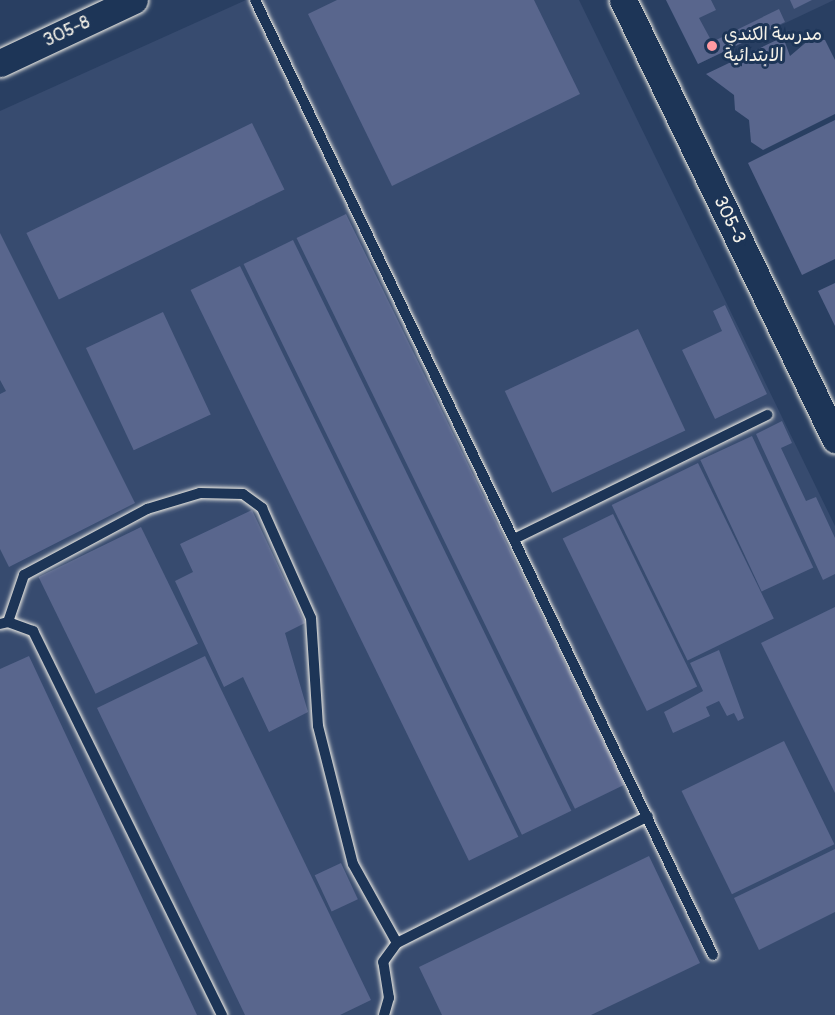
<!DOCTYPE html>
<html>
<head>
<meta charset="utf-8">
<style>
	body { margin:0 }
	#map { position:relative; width:835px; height:1015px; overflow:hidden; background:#293f62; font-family:Pangolin,"Playpen Sans Arabic",sans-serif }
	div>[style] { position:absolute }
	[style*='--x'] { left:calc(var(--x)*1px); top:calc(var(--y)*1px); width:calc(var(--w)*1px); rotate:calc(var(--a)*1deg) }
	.built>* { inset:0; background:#374b6f }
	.building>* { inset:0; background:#59668d; transform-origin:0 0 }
	.roads { filter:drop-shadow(0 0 2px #f4f1e8) drop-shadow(0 0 2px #f4f1e8) }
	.service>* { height:10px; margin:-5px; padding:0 5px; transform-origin:5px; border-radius:5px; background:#1d3557 }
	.tertiary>* { height:27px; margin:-13.5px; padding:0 13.5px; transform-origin:13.5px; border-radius:13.5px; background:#1d3557 }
	.dots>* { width:16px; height:16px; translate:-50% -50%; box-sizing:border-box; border:3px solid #1d3557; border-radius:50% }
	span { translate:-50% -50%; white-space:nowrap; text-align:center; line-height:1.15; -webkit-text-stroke:6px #1d3557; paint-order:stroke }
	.street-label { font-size:18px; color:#f4f1e8 }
	.poi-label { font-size:18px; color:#f4f1e8 }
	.left { translate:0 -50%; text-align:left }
</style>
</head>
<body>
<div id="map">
	<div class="built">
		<i style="clip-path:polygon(246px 0,579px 0,835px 526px,835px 1015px,0 1015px,0 111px)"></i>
		<i style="clip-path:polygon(666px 0,834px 0,698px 64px)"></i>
	</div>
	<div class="building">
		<i style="clip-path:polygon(337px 0,534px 0,580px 94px,392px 186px,308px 14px)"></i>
		<i style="clip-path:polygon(666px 0,711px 0,716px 10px,699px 18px,712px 42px,779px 9px,785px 22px,698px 64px)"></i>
		<i style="clip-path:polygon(790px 0,812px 0,794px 9px)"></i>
		<i style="clip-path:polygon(783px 37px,790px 56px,810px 39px,825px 40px,835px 60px,835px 114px,763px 150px,751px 142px,749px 120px,735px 110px,734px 95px,706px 74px)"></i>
		<i style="clip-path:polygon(835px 120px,835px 259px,802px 275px,748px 163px)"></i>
		<i style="left:252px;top:123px;width:74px;height:251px;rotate:64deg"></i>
		<i style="left:346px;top:214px;width:635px;height:55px;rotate:64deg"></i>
		<i style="clip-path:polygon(0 233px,135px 503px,9px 567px,0 549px,0 394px,6px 391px,0 380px)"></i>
		<i style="left:293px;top:240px;width:635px;height:55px;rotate:64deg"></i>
		<i style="left:240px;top:266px;width:635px;height:55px;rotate:64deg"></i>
		<i style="clip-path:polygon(835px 283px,835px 326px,818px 291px)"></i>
		<i style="clip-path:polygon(725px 305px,767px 394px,715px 419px,682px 350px,722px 331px,713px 311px)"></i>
		<i style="left:163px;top:312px;width:113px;height:85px;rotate:65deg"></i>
		<i style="left:638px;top:329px;width:112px;height:147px;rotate:65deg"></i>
		<i style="clip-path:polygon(782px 421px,792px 443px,781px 448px,806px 501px,816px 497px,835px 538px,835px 574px,823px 580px,756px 434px)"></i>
		<i style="left:752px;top:436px;width:145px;height:57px;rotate:65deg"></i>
		<i style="left:698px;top:463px;width:173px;height:96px;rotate:64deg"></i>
		<i style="clip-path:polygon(252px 510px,305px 623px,285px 633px,308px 712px,269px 732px,243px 677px,224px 687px,175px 581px,193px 572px,180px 544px)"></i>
		<i style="left:613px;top:514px;width:192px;height:56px;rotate:64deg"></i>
		<i style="left:141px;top:527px;width:130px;height:114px;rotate:64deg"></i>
		<i style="clip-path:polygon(835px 607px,835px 793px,761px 643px)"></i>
		<i style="clip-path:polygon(719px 650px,744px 718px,738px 721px,734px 713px,727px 716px,719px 701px,706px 707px,710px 716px,673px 733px,664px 712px,703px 691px,690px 663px)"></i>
		<i style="clip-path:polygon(29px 656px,197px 1015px,0 1015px,0 669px)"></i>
		<i style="clip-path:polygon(205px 656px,371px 1000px,340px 1015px,245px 1015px,97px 708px)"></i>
		<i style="left:784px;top:741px;width:115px;height:114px;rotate:64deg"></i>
		<i style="clip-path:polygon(835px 849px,835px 912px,759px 950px,734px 898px)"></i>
		<i style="clip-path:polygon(649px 856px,700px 963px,591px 1015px,442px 1015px,419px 967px)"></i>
		<i style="left:341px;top:863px;width:40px;height:29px;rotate:65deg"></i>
	</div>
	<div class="roads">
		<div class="service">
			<i style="--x:255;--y:0;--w:1059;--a:64.38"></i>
			<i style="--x:516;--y:538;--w:280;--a:-26.1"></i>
			<i style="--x:8;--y:622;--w:50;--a:-71.2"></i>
			<i style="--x:24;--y:575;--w:140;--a:-28.2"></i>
			<i style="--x:147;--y:509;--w:55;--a:-16.8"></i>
			<i style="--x:200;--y:493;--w:43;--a:1.3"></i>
			<i style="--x:243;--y:494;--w:24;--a:36"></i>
			<i style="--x:262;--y:508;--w:120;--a:66"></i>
			<i style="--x:311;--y:618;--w:108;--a:86.3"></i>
			<i style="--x:318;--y:726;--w:142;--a:75.8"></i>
			<i style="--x:353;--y:864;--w:90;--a:60.9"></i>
			<i style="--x:0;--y:624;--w:8;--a:-14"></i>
			<i style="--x:8;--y:622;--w:27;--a:20"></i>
			<i style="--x:33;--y:631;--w:428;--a:63.8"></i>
			<i style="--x:384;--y:1015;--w:18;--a:-74"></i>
			<i style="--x:389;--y:998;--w:36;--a:-99"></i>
			<i style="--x:383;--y:962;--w:24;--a:-54"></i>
			<i style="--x:397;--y:943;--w:281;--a:-26.8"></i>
		</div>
		<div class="tertiary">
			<i style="--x:623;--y:0;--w:488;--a:64.2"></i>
			<i style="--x:0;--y:63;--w:148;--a:-25.2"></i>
		</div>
	</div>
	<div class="dots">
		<i style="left:712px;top:46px;background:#ff9aa2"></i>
	</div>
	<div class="street-label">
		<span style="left:67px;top:32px;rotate:-25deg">305-8</span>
		<span style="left:729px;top:220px;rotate:64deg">305-3</span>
	</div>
	<div class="poi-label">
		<span class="left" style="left:724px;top:46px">مدرسة الكندي<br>الابتدائية</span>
	</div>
</div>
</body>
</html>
